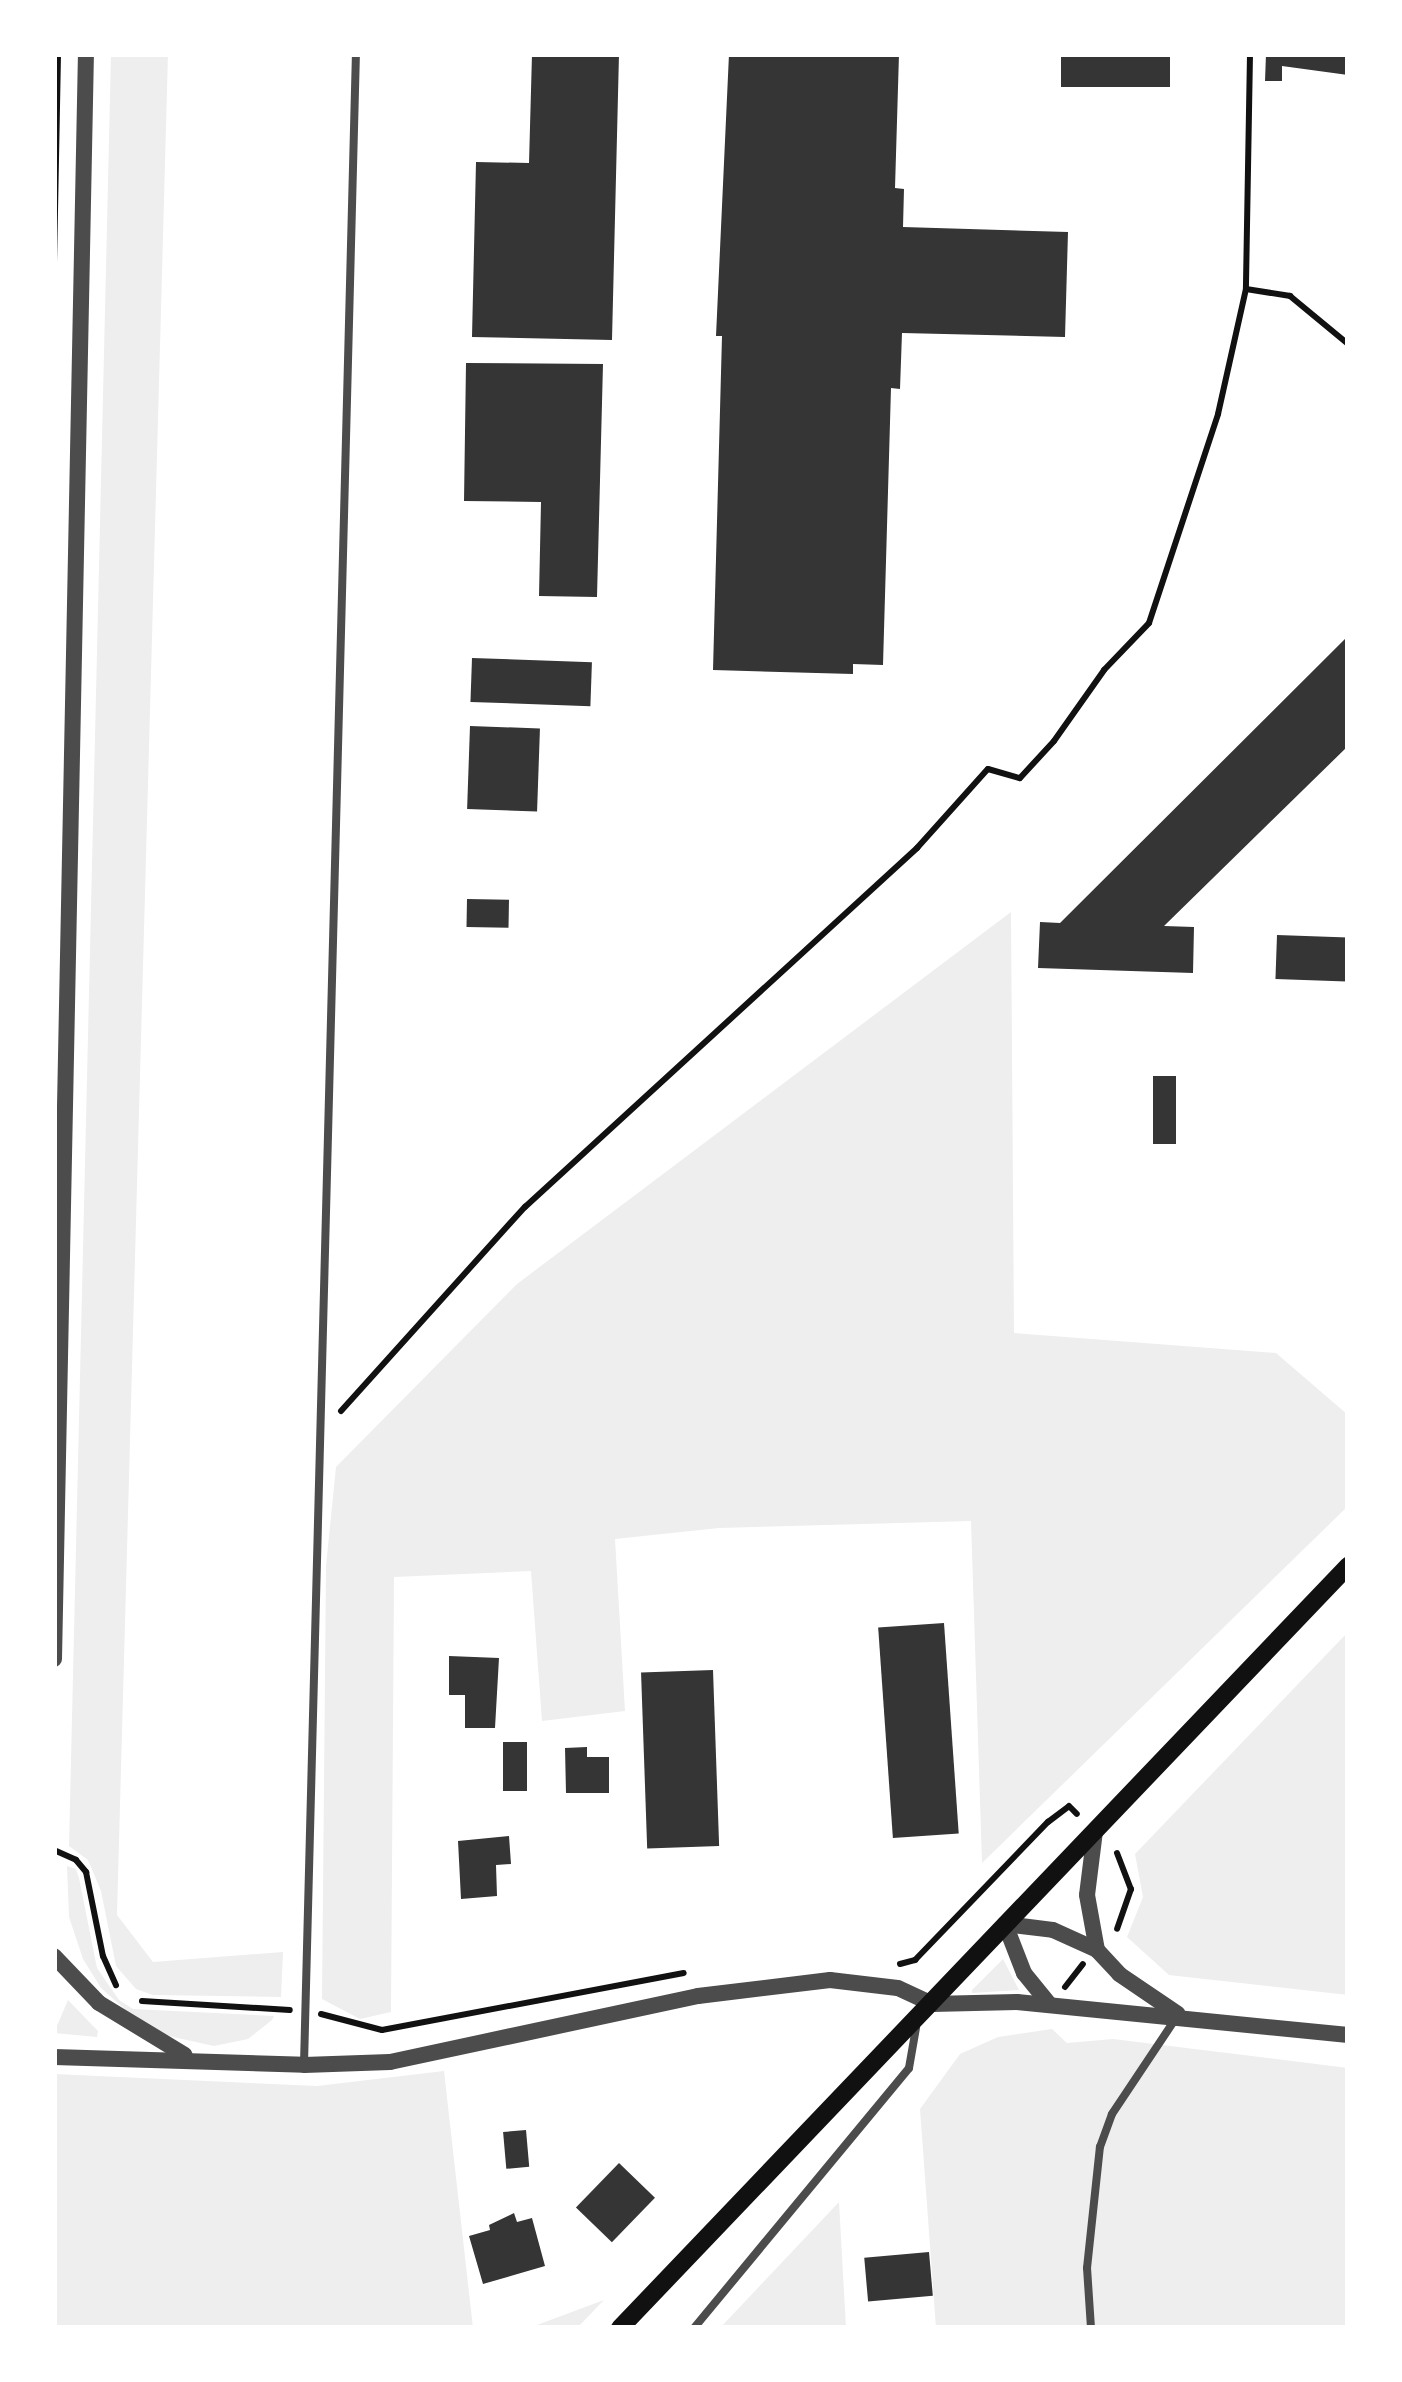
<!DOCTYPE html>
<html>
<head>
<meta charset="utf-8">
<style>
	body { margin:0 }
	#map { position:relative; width:1402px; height:2382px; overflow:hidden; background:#fff; font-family:"Sofia Sans Condensed",sans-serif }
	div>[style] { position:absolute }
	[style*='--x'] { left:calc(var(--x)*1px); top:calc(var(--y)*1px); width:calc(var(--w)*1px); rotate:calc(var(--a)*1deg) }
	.green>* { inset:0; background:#eee }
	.building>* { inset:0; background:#353535; transform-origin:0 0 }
	.path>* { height:6px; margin:-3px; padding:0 3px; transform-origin:3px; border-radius:3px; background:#111 }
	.service>* { height:8px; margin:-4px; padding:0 4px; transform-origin:4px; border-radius:4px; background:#4c4c4c }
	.tertiary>* { height:16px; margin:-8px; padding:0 8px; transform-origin:8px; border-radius:8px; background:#4c4c4c }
	.secondary>* { height:18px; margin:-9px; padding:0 9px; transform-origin:9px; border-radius:9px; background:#111 }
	span { translate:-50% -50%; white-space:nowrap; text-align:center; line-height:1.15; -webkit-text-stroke:12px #fff; paint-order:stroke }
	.frame { position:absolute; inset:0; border:57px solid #fff; pointer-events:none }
</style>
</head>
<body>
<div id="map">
	<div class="green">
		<i style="clip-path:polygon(111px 54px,168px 54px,117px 1915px,153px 1962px,283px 1952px,281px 1997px,153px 1995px,136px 1989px,116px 1966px,101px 1891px,88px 1860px,69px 1846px)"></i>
		<i style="clip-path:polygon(1011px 912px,1014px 1333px,1276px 1353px,1348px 1415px,1348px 1506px,982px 1863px,971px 1521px,719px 1528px,615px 1539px,625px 1711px,542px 1721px,531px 1571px,394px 1577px,391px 2012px,360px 2019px,322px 1999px,326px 1566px,336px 1467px,517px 1284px)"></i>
		<i style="clip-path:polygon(1348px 1632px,1348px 1995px,1169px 1975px,1127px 1937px,1143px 1897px,1135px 1854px)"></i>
		<i style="clip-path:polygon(67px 1866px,76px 1869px,79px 1878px,97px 1968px,119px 2000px,133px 2009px,274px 2016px,272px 2020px,248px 2039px,214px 2046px,164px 2035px,135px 2018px,101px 1988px,83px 1959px,69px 1917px)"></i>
		<i style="clip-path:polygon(1003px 1959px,1019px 1990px,972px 1993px,972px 1990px)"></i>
		<i style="clip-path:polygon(68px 2000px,98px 2031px,97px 2037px,54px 2033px)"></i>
		<i style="clip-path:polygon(1052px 2029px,1067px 2043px,1113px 2039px,1348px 2068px,1348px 2328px,936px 2328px,920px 2109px,960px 2054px,998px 2037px)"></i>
		<i style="clip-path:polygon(444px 2071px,473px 2328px,54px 2328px,54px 2074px,317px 2086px)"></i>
		<i style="clip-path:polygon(839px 2202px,846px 2328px,720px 2328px)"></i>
		<i style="clip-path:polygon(604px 2300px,577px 2328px,529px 2328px)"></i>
	</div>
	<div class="building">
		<i style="clip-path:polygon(532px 54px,619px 54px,612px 340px,472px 337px,476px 162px,529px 163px)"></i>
		<i style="clip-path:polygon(729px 54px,899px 54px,895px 188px,904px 189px,903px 227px,1068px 232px,1065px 337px,902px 333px,900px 389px,891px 388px,883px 665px,853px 664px,853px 674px,713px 670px,722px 336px,716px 336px)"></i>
		<i style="left:1061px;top:54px;width:109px;height:33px"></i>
		<i style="clip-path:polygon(1266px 54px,1348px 54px,1348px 75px,1282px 66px,1282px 81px,1265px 81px)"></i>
		<i style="clip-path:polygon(466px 363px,603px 364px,597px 597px,539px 596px,541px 502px,464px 501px)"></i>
		<i style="clip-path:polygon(1348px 636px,1348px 746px,1164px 926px,1194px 927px,1193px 973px,1038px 968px,1040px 922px,1060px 923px)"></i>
		<i style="left:472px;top:658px;width:120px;height:44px;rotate:2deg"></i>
		<i style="left:470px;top:726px;width:70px;height:83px;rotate:2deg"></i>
		<i style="left:467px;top:899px;width:42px;height:28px;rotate:1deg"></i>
		<i style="left:1277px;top:935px;width:71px;height:44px;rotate:2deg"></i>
		<i style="left:1153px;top:1076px;width:23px;height:68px"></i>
		<i style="left:944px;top:1623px;width:211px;height:66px;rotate:86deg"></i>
		<i style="clip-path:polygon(449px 1656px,499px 1658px,495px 1728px,465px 1728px,465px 1695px,449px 1695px)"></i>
		<i style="left:713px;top:1670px;width:176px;height:72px;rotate:88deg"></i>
		<i style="left:503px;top:1742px;width:24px;height:49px"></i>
		<i style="clip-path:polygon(587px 1747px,587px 1757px,609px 1757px,609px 1793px,566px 1793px,565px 1748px)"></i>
		<i style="clip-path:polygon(509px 1836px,511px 1864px,496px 1865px,497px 1896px,461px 1899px,458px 1841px)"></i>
		<i style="left:526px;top:2130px;width:37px;height:23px;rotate:85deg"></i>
		<i style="left:619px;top:2163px;width:50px;height:62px;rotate:44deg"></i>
		<i style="clip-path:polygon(514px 2213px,517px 2222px,532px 2218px,545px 2266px,483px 2284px,469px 2236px,490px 2230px,489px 2225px)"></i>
		<i style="left:929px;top:2252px;width:44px;height:65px;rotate:85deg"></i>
	</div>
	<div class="path">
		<i style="--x:1250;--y:54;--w:235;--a:91"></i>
		<i style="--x:1246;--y:289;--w:45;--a:9"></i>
		<i style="--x:1290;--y:296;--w:75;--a:39.6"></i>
		<i style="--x:54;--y:263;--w:209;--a:-88.9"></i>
		<i style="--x:341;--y:1411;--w:275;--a:-48"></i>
		<i style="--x:525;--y:1207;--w:532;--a:-42.48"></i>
		<i style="--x:917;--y:848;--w:106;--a:-48.1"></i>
		<i style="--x:988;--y:769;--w:33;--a:16"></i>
		<i style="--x:1020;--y:778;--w:50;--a:-47.4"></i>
		<i style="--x:1054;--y:741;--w:87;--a:-54.8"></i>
		<i style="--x:1104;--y:670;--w:65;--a:-46.2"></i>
		<i style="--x:1149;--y:623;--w:220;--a:-71.7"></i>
		<i style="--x:1218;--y:414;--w:128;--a:-77.4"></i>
		<i style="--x:54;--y:1850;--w:24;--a:24"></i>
		<i style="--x:76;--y:1860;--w:16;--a:50"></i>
		<i style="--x:86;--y:1872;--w:86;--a:78.6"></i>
		<i style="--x:103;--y:1956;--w:32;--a:66"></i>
		<i style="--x:1117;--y:1853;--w:39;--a:69"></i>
		<i style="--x:1131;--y:1889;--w:42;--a:109.3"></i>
		<i style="--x:900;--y:1964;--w:16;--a:-15"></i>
		<i style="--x:915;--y:1960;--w:192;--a:-46.1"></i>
		<i style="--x:1048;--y:1822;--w:26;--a:-37"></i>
		<i style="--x:1069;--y:1806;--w:11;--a:45"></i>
		<i style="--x:1065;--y:1987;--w:29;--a:-52"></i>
		<i style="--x:142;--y:2001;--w:148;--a:3.5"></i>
		<i style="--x:321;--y:2014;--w:63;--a:14.7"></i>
		<i style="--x:382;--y:2030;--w:307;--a:-10.7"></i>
	</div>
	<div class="service">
		<i style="--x:304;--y:2064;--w:2011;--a:-88.52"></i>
		<i style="--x:694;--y:2328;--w:337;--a:-50.4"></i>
		<i style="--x:909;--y:2068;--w:41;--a:-80.1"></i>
		<i style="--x:1091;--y:2328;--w:60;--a:-93.8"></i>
		<i style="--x:1087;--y:2268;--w:122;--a:-83.9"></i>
		<i style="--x:1100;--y:2147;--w:35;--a:-70"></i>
		<i style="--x:1112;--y:2114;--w:112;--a:-56.3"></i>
	</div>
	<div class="tertiary">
		<i style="--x:54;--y:1659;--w:1605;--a:-88.86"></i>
		<i style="--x:1095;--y:1831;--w:64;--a:97.1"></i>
		<i style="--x:1087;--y:1895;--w:56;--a:79.7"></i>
		<i style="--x:54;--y:1956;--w:65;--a:46.2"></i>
		<i style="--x:99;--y:2003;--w:100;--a:31.2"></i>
		<i style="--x:1050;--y:2005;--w:41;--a:-129.1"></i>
		<i style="--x:1024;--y:1973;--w:53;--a:-111.2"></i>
		<i style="--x:1005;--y:1924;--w:48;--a:7.1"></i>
		<i style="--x:1053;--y:1930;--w:48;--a:24.4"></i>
		<i style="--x:1097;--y:1950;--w:33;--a:47"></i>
		<i style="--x:1119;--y:1974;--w:71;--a:34.1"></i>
		<i style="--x:54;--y:2057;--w:250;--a:1.8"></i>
		<i style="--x:304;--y:2065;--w:86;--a:-2"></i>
		<i style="--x:390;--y:2062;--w:315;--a:-12.1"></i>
		<i style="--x:698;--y:1996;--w:133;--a:-6.9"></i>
		<i style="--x:830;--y:1980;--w:68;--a:6.7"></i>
		<i style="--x:898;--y:1988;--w:38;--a:25"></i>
		<i style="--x:932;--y:2004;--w:85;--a:-1.3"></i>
		<i style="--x:1017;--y:2002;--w:333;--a:5.7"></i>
	</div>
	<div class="secondary">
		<i style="--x:620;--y:2328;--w:1054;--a:-46.31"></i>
	</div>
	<div class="frame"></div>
</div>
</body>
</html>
